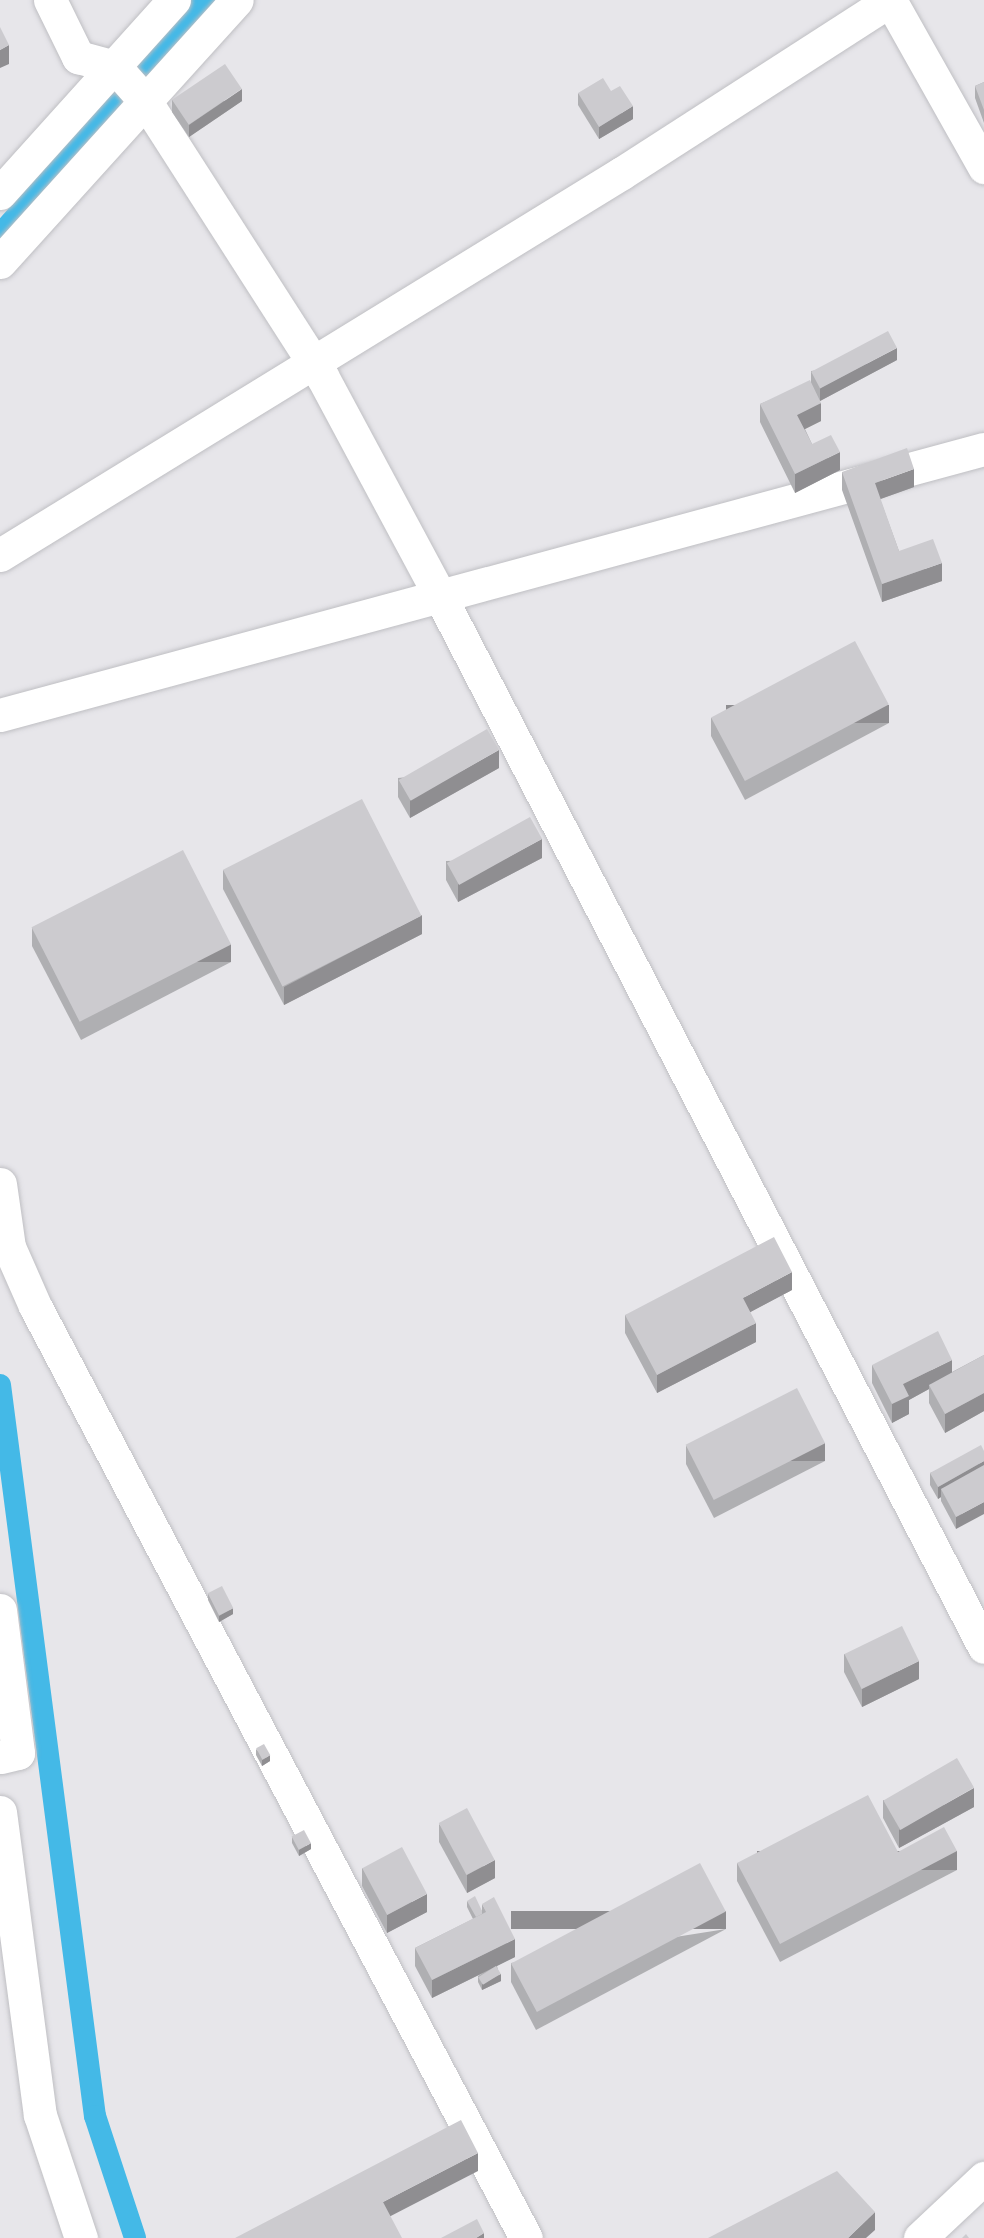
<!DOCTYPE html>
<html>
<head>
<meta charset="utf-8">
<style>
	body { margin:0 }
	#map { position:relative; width:984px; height:2238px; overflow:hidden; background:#e7e6ea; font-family:"DM Sans",sans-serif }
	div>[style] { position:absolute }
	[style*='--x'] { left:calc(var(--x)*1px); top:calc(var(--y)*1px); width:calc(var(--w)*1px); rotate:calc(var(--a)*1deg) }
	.canal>* { height:22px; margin:-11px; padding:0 11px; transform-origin:11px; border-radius:11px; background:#44b9e7 }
	.roads { filter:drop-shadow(0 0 2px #bfbfc3) drop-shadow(0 0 2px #bfbfc3) }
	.minor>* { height:33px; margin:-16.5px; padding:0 16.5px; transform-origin:16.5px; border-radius:16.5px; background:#fff }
	.major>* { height:33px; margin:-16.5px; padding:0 16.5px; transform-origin:16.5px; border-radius:16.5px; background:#fff }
	.wall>* { inset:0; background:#afafb2 }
	.shaded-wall>* { inset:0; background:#8f8e91; transform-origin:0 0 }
	.building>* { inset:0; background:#cccbcf; transform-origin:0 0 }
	span { translate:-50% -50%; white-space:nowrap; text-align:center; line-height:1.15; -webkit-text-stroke:4.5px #e7e6ea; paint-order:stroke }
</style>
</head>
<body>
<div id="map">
	<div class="canal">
		<i style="--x:0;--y:235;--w:313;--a:-48.8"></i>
		<i style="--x:0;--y:1385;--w:737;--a:82.6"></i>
		<i style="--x:95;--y:2116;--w:128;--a:71.8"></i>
	</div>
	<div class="roads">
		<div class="minor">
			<i style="--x:50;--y:0;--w:64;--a:63.8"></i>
			<i style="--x:78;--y:57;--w:38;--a:15"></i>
			<i style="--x:115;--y:67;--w:47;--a:48.5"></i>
			<i style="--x:146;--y:102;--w:326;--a:57.3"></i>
			<i style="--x:322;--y:376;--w:252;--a:61.8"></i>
			<i style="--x:441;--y:598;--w:1181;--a:62.63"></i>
			<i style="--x:890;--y:0;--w:192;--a:60.6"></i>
			<i style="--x:0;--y:193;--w:260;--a:-48"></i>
			<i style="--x:0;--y:262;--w:353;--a:-47.9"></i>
			<i style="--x:0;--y:555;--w:730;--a:-31.56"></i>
			<i style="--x:622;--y:173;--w:319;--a:-32.8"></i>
			<i style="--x:0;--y:715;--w:1019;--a:-15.13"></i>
			<i style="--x:0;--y:1184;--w:64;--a:81.9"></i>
			<i style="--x:9;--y:1247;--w:64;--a:66.2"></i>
			<i style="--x:35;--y:1306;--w:1053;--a:62.22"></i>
			<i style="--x:0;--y:1610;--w:144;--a:82.8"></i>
			<i style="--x:18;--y:1753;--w:18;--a:167"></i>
			<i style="--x:0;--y:1812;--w:306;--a:82.5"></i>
			<i style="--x:40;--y:2115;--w:130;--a:71.6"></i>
		</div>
		<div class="major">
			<i style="--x:920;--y:2238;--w:88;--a:-43.2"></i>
		</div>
	</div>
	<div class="wall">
		<i style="clip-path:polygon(984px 82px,984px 123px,975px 98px,975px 86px)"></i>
		<i style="clip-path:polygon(578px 93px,633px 119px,599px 139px,578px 105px)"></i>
		<i style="clip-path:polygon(172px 100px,242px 101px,189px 137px,172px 112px)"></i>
		<i style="clip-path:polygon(897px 360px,820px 401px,821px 421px,805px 429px,812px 444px,840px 470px,795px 493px,760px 422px,760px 404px,811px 383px,811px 371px)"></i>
		<i style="clip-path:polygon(842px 472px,914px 487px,880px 499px,899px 551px,942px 581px,882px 602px,842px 490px)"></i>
		<i style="clip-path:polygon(711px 718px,889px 723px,745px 800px,711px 736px)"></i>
		<i style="clip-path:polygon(499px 768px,410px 818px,398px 797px,398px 778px)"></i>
		<i style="clip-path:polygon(542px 858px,458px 902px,446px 880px,446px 861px)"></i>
		<i style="clip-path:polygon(223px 870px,422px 934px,284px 1005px,223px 889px)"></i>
		<i style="clip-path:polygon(32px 928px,231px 962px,81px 1040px,32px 946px)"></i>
		<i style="clip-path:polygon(792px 1290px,750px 1312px,756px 1342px,657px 1393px,625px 1333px,625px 1315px)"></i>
		<i style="clip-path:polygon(984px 1355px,984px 1411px,945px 1433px,929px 1403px,929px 1389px,909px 1400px,909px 1414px,892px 1423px,872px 1383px,872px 1365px,952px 1372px)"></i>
		<i style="clip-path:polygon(686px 1446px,825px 1461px,714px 1518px,686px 1464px)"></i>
		<i style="clip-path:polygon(984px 1451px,956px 1529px,941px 1501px,941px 1497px,938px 1499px,930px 1485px,930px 1473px)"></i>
		<i style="clip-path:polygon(208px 1593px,233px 1614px,219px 1622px,208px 1600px)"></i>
		<i style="clip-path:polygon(844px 1654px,919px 1679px,862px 1707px,844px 1672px)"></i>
		<i style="clip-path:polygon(256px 1749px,270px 1761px,262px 1766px,256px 1755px)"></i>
		<i style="clip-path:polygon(883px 1800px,974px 1807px,899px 1848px,883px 1818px)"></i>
		<i style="clip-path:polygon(439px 1824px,495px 1878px,467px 1893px,439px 1842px)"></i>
		<i style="clip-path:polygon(292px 1837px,311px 1849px,299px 1856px,292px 1843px)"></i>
		<i style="clip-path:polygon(898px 1852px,957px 1870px,780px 1962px,737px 1881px,737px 1863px)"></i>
		<i style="clip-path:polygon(362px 1868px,427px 1912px,387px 1933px,362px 1886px)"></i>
		<i style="clip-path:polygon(467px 1901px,482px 1911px,482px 1904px,515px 1957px,497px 1966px,501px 1981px,482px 1990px,478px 1982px,478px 1976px,483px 1973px,432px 1998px,415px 1966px,415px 1948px,473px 1919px,467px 1907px)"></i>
		<i style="clip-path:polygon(726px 1929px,536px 2030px,511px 1982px,511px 1963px)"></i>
	</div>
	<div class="shaded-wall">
		<i style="clip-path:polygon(9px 45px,9px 64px,0 68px,0 50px)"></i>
		<i style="clip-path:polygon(242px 89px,242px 101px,189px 137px,189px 125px)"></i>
		<i style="clip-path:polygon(633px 106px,633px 119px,599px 139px,599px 127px)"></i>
		<i style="clip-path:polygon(897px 348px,897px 360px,820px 401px,820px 388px)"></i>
		<i style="clip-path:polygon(821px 403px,821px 421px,797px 433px,797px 415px)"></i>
		<i style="clip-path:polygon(840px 452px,840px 470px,795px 493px,795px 474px)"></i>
		<i style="clip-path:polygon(914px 469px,914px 487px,875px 501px,875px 483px)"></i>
		<i style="clip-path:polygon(942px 563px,942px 581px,882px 602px,882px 584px)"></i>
		<i style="left:889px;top:705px;width:18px;height:163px;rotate:90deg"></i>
		<i style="clip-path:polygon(499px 750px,499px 768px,410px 818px,410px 800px)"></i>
		<i style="clip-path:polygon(542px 839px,542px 858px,458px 902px,458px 884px)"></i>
		<i style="clip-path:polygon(422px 915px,422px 934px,284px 1005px,284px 987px)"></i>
		<i style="left:231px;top:944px;width:18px;height:169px;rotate:90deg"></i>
		<i style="clip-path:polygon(792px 1272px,792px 1290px,743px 1316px,743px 1298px)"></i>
		<i style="clip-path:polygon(756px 1323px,756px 1342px,657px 1393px,657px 1375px)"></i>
		<i style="clip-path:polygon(952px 1360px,952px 1378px,929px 1385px,929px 1389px,909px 1400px,909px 1414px,892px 1423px,892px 1404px,903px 1384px)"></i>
		<i style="clip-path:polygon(984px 1393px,984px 1411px,945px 1433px,945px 1414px)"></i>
		<i style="left:825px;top:1443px;width:18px;height:125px;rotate:90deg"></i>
		<i style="clip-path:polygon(984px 1461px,984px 1474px,941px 1489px,941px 1497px,938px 1499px,938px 1487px)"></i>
		<i style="clip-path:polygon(984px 1502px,984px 1514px,956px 1529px,956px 1517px)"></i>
		<i style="clip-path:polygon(233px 1608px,233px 1614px,219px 1622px,219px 1616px)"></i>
		<i style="clip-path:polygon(919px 1661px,919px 1679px,862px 1707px,862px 1689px)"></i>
		<i style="clip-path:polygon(270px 1755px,270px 1761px,262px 1766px,262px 1760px)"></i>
		<i style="clip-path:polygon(974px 1788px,974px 1807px,899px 1848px,899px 1830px)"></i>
		<i style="clip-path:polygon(311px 1843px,311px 1849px,299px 1856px,299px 1850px)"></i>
		<i style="left:957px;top:1851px;width:19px;height:200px;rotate:90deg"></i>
		<i style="clip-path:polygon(495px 1860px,495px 1878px,467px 1893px,467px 1875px)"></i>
		<i style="clip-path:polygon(427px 1894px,427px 1912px,387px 1933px,387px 1915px)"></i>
		<i style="left:726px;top:1911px;width:18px;height:215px;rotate:90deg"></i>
		<i style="clip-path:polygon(515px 1939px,515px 1957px,432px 1998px,432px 1980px)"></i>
		<i style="clip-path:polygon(501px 1974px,501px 1981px,482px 1990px,482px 1984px)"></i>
		<i style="clip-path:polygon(478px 2153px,478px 2171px,383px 2220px,383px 2202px)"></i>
		<i style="clip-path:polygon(875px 2212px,875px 2230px,866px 2238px,848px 2238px)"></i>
		<i style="clip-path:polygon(484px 2233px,484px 2238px,476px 2238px)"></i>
	</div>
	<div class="building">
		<i style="clip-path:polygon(0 27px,9px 45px,0 50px)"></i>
		<i style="left:225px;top:64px;width:30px;height:64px;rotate:56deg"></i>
		<i style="clip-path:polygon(603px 78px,611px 91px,620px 86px,633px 106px,599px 127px,578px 93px)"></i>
		<i style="clip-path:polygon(984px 82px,984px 110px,975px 86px)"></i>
		<i style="left:888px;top:331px;width:19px;height:87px;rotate:62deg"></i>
		<i style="clip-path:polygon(810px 380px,821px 403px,797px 415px,812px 444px,831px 435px,840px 452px,795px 474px,760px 404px)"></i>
		<i style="clip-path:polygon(907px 448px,914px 469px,875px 483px,899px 551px,933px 539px,942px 563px,882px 584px,842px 472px)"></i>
		<i style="left:855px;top:641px;width:72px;height:163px;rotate:62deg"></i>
		<i style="left:487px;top:729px;width:24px;height:102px;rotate:60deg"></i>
		<i style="left:362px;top:799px;width:131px;height:156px;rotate:63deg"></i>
		<i style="left:530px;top:817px;width:25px;height:95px;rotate:61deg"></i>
		<i style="left:183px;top:850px;width:106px;height:170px;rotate:63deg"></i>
		<i style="clip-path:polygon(774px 1237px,792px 1272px,743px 1298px,756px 1323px,657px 1375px,625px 1315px)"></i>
		<i style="clip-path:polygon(938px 1331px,952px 1360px,903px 1384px,909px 1396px,892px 1404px,872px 1365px)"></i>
		<i style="clip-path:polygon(984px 1355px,984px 1393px,945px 1414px,929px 1385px)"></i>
		<i style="left:797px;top:1388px;width:62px;height:125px;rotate:63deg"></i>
		<i style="clip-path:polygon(981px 1445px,984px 1451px,984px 1461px,938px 1487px,930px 1473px)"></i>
		<i style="clip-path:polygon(984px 1465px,984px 1502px,956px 1517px,941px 1489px)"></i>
		<i style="left:222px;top:1586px;width:25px;height:16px;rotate:63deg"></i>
		<i style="left:902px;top:1626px;width:39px;height:64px;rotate:64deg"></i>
		<i style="left:264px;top:1744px;width:13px;height:9px;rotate:61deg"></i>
		<i style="left:957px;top:1758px;width:34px;height:85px;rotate:60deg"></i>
		<i style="clip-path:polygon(868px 1795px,898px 1852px,944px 1827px,957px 1851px,780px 1944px,737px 1863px)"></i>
		<i style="left:467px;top:1808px;width:59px;height:32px;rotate:62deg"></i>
		<i style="left:304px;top:1830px;width:15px;height:14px;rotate:62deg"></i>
		<i style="left:402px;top:1847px;width:53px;height:45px;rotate:62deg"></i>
		<i style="left:700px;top:1863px;width:55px;height:214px;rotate:62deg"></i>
		<i style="clip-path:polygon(475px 1896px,482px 1911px,482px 1914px,476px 1917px,467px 1901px)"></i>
		<i style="clip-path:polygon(494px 1897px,515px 1939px,432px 1980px,415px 1948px,486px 1912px,482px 1904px)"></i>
		<i style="left:496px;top:1966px;width:9px;height:21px;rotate:58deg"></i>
		<i style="clip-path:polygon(461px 2120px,478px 2153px,383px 2202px,402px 2238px,235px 2238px)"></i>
		<i style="clip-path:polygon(837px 2171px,875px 2212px,848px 2238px,708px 2238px)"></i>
		<i style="clip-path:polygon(477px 2219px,484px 2233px,476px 2238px,441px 2238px)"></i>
		<i style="clip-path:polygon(966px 2234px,969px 2238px,962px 2238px)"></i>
	</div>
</div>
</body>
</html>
